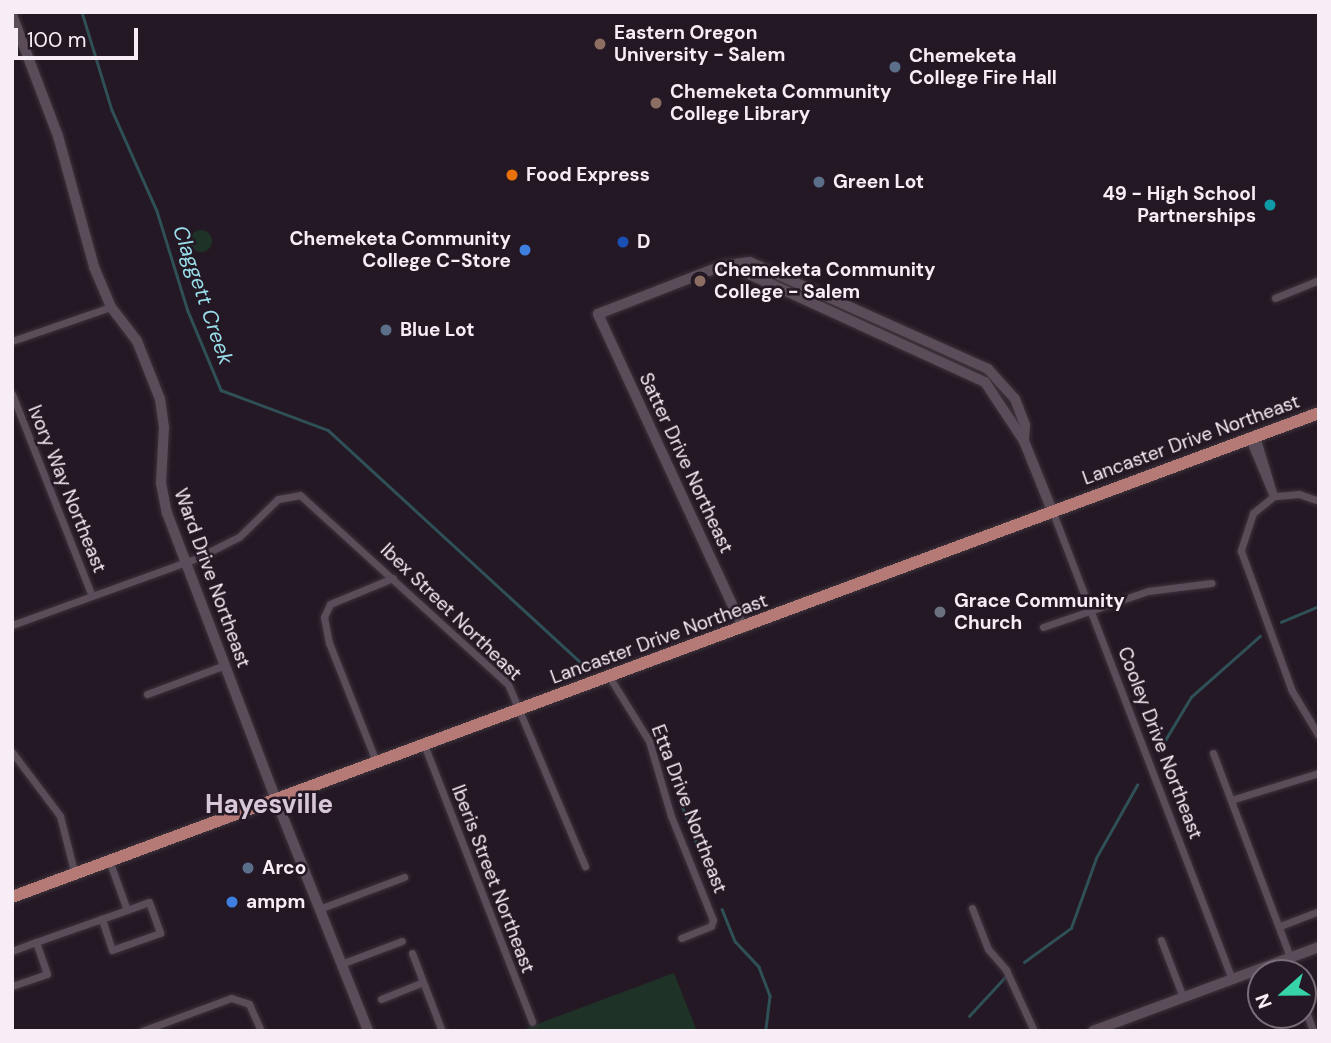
<!DOCTYPE html>
<html>
<head>
<meta charset="utf-8">
<style>
	body { margin:0 }
	#map { position:relative; width:1331px; height:1043px; overflow:hidden; background:#241824; font-family:"DM Sans",sans-serif }
	div>[style] { position:absolute }
	[style*='--x'] { left:calc(var(--x)*1px); top:calc(var(--y)*1px); width:calc(var(--w)*1px); rotate:calc(var(--a)*1deg) }
	.green>* { inset:0; background:#1f3227 }
	.round { border-radius:50% }
	.stream>* { height:2.5px; margin:-1.25px; padding:0 1.25px; transform-origin:1.25px; border-radius:1.25px; background:#2e5056 }
	.roads { filter:drop-shadow(0 0 2px #3c333c) drop-shadow(0 0 2px #3c333c) }
	.minor>* { height:7px; margin:-3.5px; padding:0 3.5px; transform-origin:3.5px; border-radius:3.5px; background:#5b4c5a }
	.tertiary>* { height:10px; margin:-5px; padding:0 5px; transform-origin:5px; border-radius:5px; background:#5b4c5a }
	.secondary>* { height:10px; margin:-5px; padding:0 5px; transform-origin:5px; border-radius:5px; background:#5b4c5a }
	.primary>* { height:12px; margin:-6px; padding:0 6px; transform-origin:6px; border-radius:6px; background:#b67a76 }
	.dots>* { width:19px; height:19px; translate:-50% -50%; box-sizing:border-box; border:4px solid #241824; border-radius:50% }
	span { translate:-50% -50%; white-space:nowrap; text-align:center; line-height:1.15; -webkit-text-stroke:5px #241824; paint-order:stroke }
	.poi-label { font-size:19px; color:#f6edf6; font-weight:700 }
	.left { translate:0 -50%; text-align:left }
	.right { translate:-100% -50%; text-align:right }
	.street-label { font-size:19px; color:#f6edf6 }
	.water-label { font-size:21px; color:#99deeb; font-style:italic }
	.district-label { font-size:26px; color:#d8c7d8; font-weight:700 }
	.frame { position:absolute; inset:0; border:14px solid #f6edf6; pointer-events:none }
	.north { position:absolute; left:1247px; top:959px; width:70px; height:70px; box-sizing:border-box; background:#241824; border:2px solid #786d78; border-radius:50%; rotate:249deg; font-size:19px; font-weight:700; line-height:28px; text-align:center; color:#f6edf6 }
	.north::after { content:''; display:block; margin:auto; width:24px; height:32px; background:#36d4a7; clip-path:polygon(50% 0,100% 100%,50% 72%,0 100%) }
	.scale { position:absolute; left:14px; top:28px; width:124px; height:32px; box-sizing:border-box; border:4px solid #f6edf6; border-top:0; padding-left:9px; font-size:21px; line-height:24px; white-space:nowrap; color:#f6edf6; -webkit-text-stroke:5px #241824; paint-order:stroke }
</style>
</head>
<body>
<div id="map">
	<div class="green">
		<i class="round" style="left:190px;top:230px;width:22px;height:22px"></i>
		<i style="clip-path:polygon(674px 973px,697px 1031px,524px 1029px)"></i>
	</div>
	<div class="stream">
		<i style="--x:82;--y:12;--w:102;--a:73"></i>
		<i style="--x:112;--y:110;--w:111;--a:66"></i>
		<i style="--x:157;--y:211;--w:105;--a:72.8"></i>
		<i style="--x:188;--y:311;--w:86;--a:67.3"></i>
		<i style="--x:221;--y:390;--w:114;--a:20.5"></i>
		<i style="--x:328;--y:430;--w:350;--a:42.6"></i>
		<i style="--x:1281;--y:622;--w:41;--a:-22.8"></i>
		<i style="--x:1158;--y:752;--w:64;--a:-59"></i>
		<i style="--x:1191;--y:697;--w:92;--a:-41.5"></i>
		<i style="--x:681;--y:803;--w:93;--a:68.7"></i>
		<i style="--x:722;--y:909;--w:35;--a:68"></i>
		<i style="--x:735;--y:941;--w:35;--a:47"></i>
		<i style="--x:759;--y:967;--w:31;--a:69"></i>
		<i style="--x:770;--y:996;--w:35;--a:97"></i>
		<i style="--x:1024;--y:962;--w:58;--a:-35.9"></i>
		<i style="--x:1071;--y:928;--w:74;--a:-70.3"></i>
		<i style="--x:1096;--y:858;--w:84;--a:-60.7"></i>
		<i style="--x:969;--y:1016;--w:56;--a:-47.2"></i>
	</div>
	<div class="roads">
		<div class="minor">
			<i style="--x:1275;--y:298;--w:48;--a:-22.2"></i>
			<i style="--x:12;--y:341;--w:105;--a:-19"></i>
			<i style="--x:12;--y:394;--w:217;--a:68.4"></i>
			<i style="--x:1256;--y:436;--w:63;--a:73.3"></i>
			<i style="--x:1249;--y:439;--w:62;--a:67.2"></i>
			<i style="--x:1319;--y:501;--w:21;--a:-161"></i>
			<i style="--x:1299;--y:494;--w:25;--a:175"></i>
			<i style="--x:1274;--y:496;--w:27;--a:141"></i>
			<i style="--x:1253;--y:513;--w:40;--a:108"></i>
			<i style="--x:1241;--y:551;--w:149;--a:70"></i>
			<i style="--x:1292;--y:691;--w:52;--a:59"></i>
			<i style="--x:1053;--y:513;--w:499;--a:69"></i>
			<i style="--x:12;--y:625;--w:197;--a:-19.9"></i>
			<i style="--x:197;--y:558;--w:47;--a:-26.6"></i>
			<i style="--x:239;--y:537;--w:54;--a:-44.3"></i>
			<i style="--x:278;--y:499;--w:22;--a:-10"></i>
			<i style="--x:300;--y:495;--w:281;--a:42.3"></i>
			<i style="--x:508;--y:684;--w:198;--a:67.1"></i>
			<i style="--x:1043;--y:627;--w:111;--a:-18.9"></i>
			<i style="--x:1148;--y:591;--w:64;--a:-7.2"></i>
			<i style="--x:610;--y:678;--w:74;--a:58.2"></i>
			<i style="--x:649;--y:741;--w:78;--a:73.7"></i>
			<i style="--x:671;--y:816;--w:112;--a:68"></i>
			<i style="--x:713;--y:920;--w:6;--a:108"></i>
			<i style="--x:711;--y:926;--w:32;--a:158"></i>
			<i style="--x:147;--y:694;--w:83;--a:-20.4"></i>
			<i style="--x:425;--y:747;--w:295;--a:68.7"></i>
			<i style="--x:12;--y:752;--w:80;--a:53.1"></i>
			<i style="--x:60;--y:816;--w:61;--a:75.7"></i>
			<i style="--x:1213;--y:753;--w:218;--a:69.3"></i>
			<i style="--x:377;--y:764;--w:130;--a:-111.6"></i>
			<i style="--x:329;--y:643;--w:26;--a:-101"></i>
			<i style="--x:324;--y:617;--w:14;--a:-65"></i>
			<i style="--x:330;--y:604;--w:68;--a:-22.4"></i>
			<i style="--x:1231;--y:800;--w:92;--a:-17.1"></i>
			<i style="--x:110;--y:863;--w:50;--a:70.1"></i>
			<i style="--x:972;--y:908;--w:44;--a:68.7"></i>
			<i style="--x:988;--y:949;--w:28;--a:49"></i>
			<i style="--x:1006;--y:970;--w:67;--a:65.3"></i>
			<i style="--x:319;--y:909;--w:91;--a:-20.6"></i>
			<i style="--x:1280;--y:926;--w:42;--a:-21"></i>
			<i style="--x:1161;--y:940;--w:61;--a:68.9"></i>
			<i style="--x:12;--y:951;--w:26;--a:-21"></i>
			<i style="--x:36;--y:942;--w:96;--a:-19.4"></i>
			<i style="--x:127;--y:910;--w:23;--a:-20"></i>
			<i style="--x:149;--y:902;--w:33;--a:70"></i>
			<i style="--x:160;--y:933;--w:51;--a:160.5"></i>
			<i style="--x:112;--y:950;--w:33;--a:-108"></i>
			<i style="--x:412;--y:953;--w:84;--a:69"></i>
			<i style="--x:1286;--y:959;--w:15;--a:67"></i>
			<i style="--x:341;--y:964;--w:65;--a:-20.7"></i>
			<i style="--x:12;--y:986;--w:37;--a:-19"></i>
			<i style="--x:47;--y:974;--w:34;--a:-109"></i>
			<i style="--x:381;--y:999;--w:45;--a:-22"></i>
			<i style="--x:1303;--y:1003;--w:30;--a:70"></i>
			<i style="--x:142;--y:1031;--w:95;--a:-20.3"></i>
			<i style="--x:231;--y:998;--w:19;--a:18"></i>
			<i style="--x:249;--y:1004;--w:30;--a:66"></i>
		</div>
		<div class="tertiary">
			<i style="--x:12;--y:15;--w:129;--a:69.2"></i>
			<i style="--x:58;--y:136;--w:136;--a:74.6"></i>
			<i style="--x:94;--y:267;--w:43;--a:67"></i>
			<i style="--x:111;--y:307;--w:43;--a:52.6"></i>
			<i style="--x:137;--y:341;--w:62;--a:68.4"></i>
			<i style="--x:160;--y:399;--w:28;--a:82"></i>
			<i style="--x:164;--y:427;--w:56;--a:93.1"></i>
			<i style="--x:161;--y:483;--w:31;--a:79"></i>
			<i style="--x:167;--y:513;--w:309;--a:69.2"></i>
			<i style="--x:729;--y:265;--w:281;--a:24.6"></i>
			<i style="--x:985;--y:382;--w:71;--a:56.5"></i>
			<i style="--x:1024;--y:441;--w:78;--a:68.1"></i>
			<i style="--x:743;--y:628;--w:346;--a:-114.8"></i>
			<i style="--x:598;--y:314;--w:132;--a:-21.3"></i>
			<i style="--x:721;--y:266;--w:29;--a:-8"></i>
			<i style="--x:750;--y:262;--w:261;--a:24.2"></i>
			<i style="--x:988;--y:369;--w:40;--a:48"></i>
			<i style="--x:1015;--y:399;--w:28;--a:69"></i>
			<i style="--x:1025;--y:425;--w:16;--a:94"></i>
			<i style="--x:1093;--y:1031;--w:241;--a:-20.4"></i>
		</div>
		<div class="secondary">
			<i style="--x:277;--y:802;--w:246;--a:68.3"></i>
		</div>
		<div class="primary">
			<i style="--x:12;--y:897;--w:1394;--a:-20.32"></i>
		</div>
	</div>
	<div class="dots">
		<i style="left:600px;top:44px;background:#8d6e63"></i>
		<i style="left:895px;top:67px;background:#5c6f8a"></i>
		<i style="left:656px;top:103px;background:#8d6e63"></i>
		<i style="left:512px;top:175px;background:#e8710a"></i>
		<i style="left:819px;top:182px;background:#5c6f8a"></i>
		<i style="left:1270px;top:205px;background:#0f9aa8"></i>
		<i style="left:623px;top:242px;background:#1a4fb4"></i>
		<i style="left:525px;top:250px;background:#3f7fe0"></i>
		<i style="left:700px;top:281px;background:#8d6e63"></i>
		<i style="left:386px;top:330px;background:#5c6f8a"></i>
		<i style="left:940px;top:612px;background:#6b7280"></i>
		<i style="left:248px;top:868px;background:#5c6f8a"></i>
		<i style="left:232px;top:902px;background:#3f7fe0"></i>
	</div>
	<div class="poi-label">
		<span class="left" style="left:614px;top:44px">Eastern Oregon<br>University - Salem</span>
		<span class="left" style="left:909px;top:67px">Chemeketa<br>College Fire Hall</span>
		<span class="left" style="left:670px;top:103px">Chemeketa Community<br>College Library</span>
		<span class="left" style="left:526px;top:175px">Food Express</span>
		<span class="left" style="left:833px;top:182px">Green Lot</span>
		<span class="right" style="left:1256px;top:205px">49 - High School<br>Partnerships</span>
		<span class="right" style="left:511px;top:250px">Chemeketa Community<br>College C-Store</span>
		<span class="left" style="left:637px;top:242px">D</span>
		<span class="left" style="left:714px;top:281px">Chemeketa Community<br>College - Salem</span>
		<span class="left" style="left:400px;top:330px">Blue Lot</span>
		<span class="left" style="left:954px;top:612px">Grace Community<br>Church</span>
		<span class="left" style="left:262px;top:868px">Arco</span>
		<span class="left" style="left:246px;top:902px">ampm</span>
	</div>
	<div class="street-label">
		<span style="left:1191px;top:440px;rotate:-20deg">Lancaster Drive Northeast</span>
		<span style="left:686px;top:463px;rotate:65deg">Satter Drive Northeast</span>
		<span style="left:67px;top:489px;rotate:68deg">Ivory Way Northeast</span>
		<span style="left:212px;top:578px;rotate:70deg">Ward Drive Northeast</span>
		<span style="left:451px;top:612px;rotate:44deg">Ibex Street Northeast</span>
		<span style="left:659px;top:639px;rotate:-20deg">Lancaster Drive Northeast</span>
		<span style="left:1160px;top:743px;rotate:69deg">Cooley Drive Northeast</span>
		<span style="left:689px;top:809px;rotate:69deg">Etta Drive Northeast</span>
		<span style="left:493px;top:879px;rotate:69deg">Iberis Street Northeast</span>
	</div>
	<div class="water-label">
		<span style="left:203px;top:295px;rotate:71deg">Claggett Creek</span>
	</div>
	<div class="district-label">
		<span style="left:269px;top:805px">Hayesville</span>
	</div>
	<div class="frame"></div>
	<div class="north">N</div>
	<div class="scale">100 m</div>
</div>
</body>
</html>
